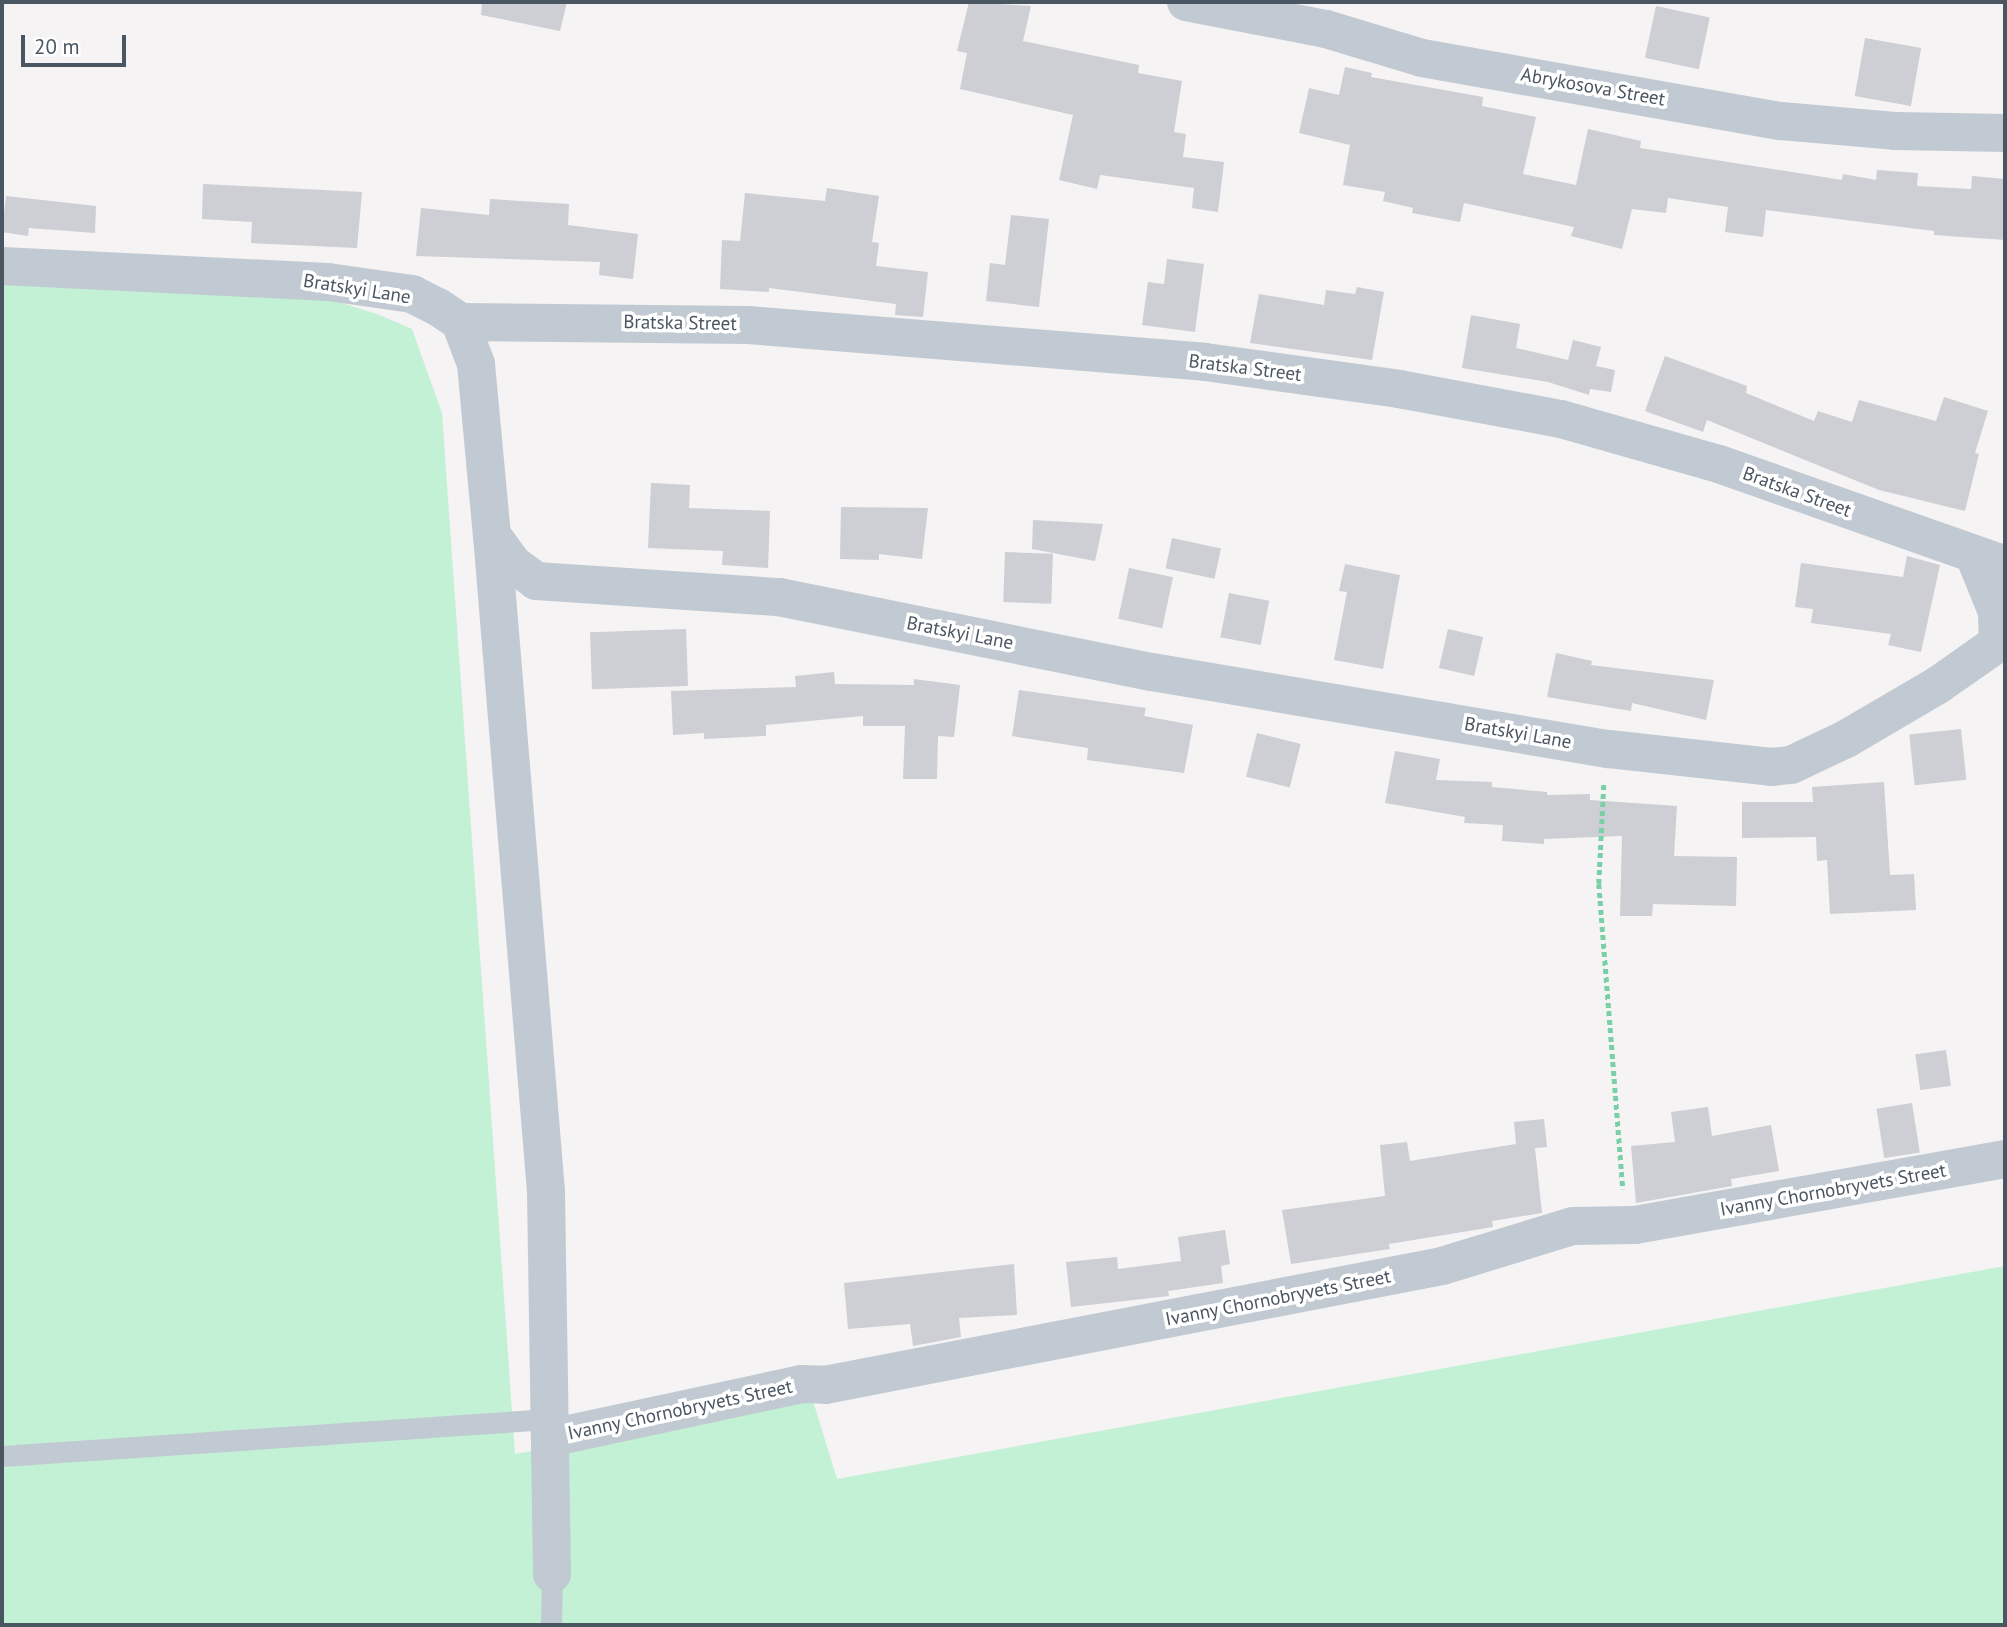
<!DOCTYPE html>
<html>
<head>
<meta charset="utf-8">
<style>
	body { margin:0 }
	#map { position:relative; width:2007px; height:1627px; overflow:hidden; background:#f5f3f3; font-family:"PT Sans",sans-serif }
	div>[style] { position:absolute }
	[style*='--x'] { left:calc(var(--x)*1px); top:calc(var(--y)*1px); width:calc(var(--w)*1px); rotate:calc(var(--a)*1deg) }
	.green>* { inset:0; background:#c3f1d5 }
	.building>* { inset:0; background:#cdcfd5; transform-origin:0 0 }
	.path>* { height:4.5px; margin-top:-2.25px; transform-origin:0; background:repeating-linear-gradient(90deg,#7ad0a6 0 5px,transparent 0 8.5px) }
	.lane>* { height:21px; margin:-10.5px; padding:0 10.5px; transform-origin:10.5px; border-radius:10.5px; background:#c1cad2 }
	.street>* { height:38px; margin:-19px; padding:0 19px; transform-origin:19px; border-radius:19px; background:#c1cad2 }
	span { translate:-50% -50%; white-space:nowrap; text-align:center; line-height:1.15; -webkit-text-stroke:7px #fff; paint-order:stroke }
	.street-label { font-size:19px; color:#4a5661 }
	.frame { position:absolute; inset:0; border:4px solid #4a5661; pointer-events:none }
	.scale { position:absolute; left:21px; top:35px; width:105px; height:32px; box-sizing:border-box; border:4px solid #4a5661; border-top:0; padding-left:9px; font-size:21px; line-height:24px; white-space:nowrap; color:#4a5661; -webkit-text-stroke:5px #fff; paint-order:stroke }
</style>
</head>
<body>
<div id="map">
	<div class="green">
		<i style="clip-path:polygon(126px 281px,329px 299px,377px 314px,412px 329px,442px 413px,515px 1454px,813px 1401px,837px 1479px,2005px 1266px,2005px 1625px,2px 1625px,2px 285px)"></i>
	</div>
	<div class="building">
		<i style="clip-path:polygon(482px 2px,567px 2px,560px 31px,481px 15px)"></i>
		<i style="clip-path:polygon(969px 2px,1031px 6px,1023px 41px,1139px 65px,1138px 73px,1182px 81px,1174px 132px,1186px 134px,1183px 157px,1224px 162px,1218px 212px,1192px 208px,1194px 188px,1100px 175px,1097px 189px,1059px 180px,1073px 115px,960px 89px,967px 53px,957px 51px)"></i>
		<i style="left:1656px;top:6px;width:55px;height:53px;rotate:12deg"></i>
		<i style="left:1865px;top:38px;width:57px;height:59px;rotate:10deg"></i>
		<i style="clip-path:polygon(1345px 67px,1372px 73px,1371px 77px,1483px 97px,1482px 106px,1536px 117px,1523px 174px,1576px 185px,1588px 129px,1641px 141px,1640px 148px,1842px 180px,1843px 174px,1876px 180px,1877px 170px,1918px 173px,1917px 186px,1971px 189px,1972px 176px,2005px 179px,2005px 240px,1934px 235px,1934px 231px,1766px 210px,1763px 237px,1725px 232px,1728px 207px,1668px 198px,1666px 213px,1632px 209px,1622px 249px,1571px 236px,1574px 227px,1464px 203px,1460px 222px,1412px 213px,1413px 208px,1383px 201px,1385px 192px,1343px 185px,1350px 145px,1299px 133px,1309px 88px,1339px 95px)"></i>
		<i style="clip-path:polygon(203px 184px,362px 192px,357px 248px,251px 243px,252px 222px,202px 219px)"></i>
		<i style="clip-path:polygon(827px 188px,879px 196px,872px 242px,879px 243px,876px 266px,928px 272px,923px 317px,895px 315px,896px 304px,769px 288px,769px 292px,720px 289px,722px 240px,740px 241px,745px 193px,825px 201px)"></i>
		<i style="clip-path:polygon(6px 196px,96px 206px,95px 233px,29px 228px,28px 236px,2px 232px)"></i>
		<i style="clip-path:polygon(490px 199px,569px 204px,568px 225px,638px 234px,633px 279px,599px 275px,600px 262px,416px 256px,421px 208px,489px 215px)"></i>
		<i style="clip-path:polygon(1011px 215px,1049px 219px,1039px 307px,986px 301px,990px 263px,1005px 265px)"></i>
		<i style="clip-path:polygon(1167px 259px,1204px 264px,1195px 332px,1142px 325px,1148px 282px,1164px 284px)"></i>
		<i style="clip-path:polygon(1357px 287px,1384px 292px,1372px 360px,1250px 343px,1259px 294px,1324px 305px,1326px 290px,1355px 294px)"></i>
		<i style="clip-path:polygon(1471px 315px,1520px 324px,1516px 348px,1568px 360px,1573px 340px,1601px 347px,1596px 366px,1615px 370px,1611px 392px,1590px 389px,1589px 395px,1548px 382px,1462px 368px)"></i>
		<i style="clip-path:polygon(1665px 356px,1747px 386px,1746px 393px,1814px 421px,1818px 411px,1852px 422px,1859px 400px,1936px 421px,1944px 397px,1988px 411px,1975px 453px,1979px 454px,1965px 511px,1879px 490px,1707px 420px,1703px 432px,1645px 411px)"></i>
		<i style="clip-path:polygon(651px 483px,690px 485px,689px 508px,770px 511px,768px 568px,722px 565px,723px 551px,648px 548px)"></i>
		<i style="clip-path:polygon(841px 507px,928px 508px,922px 559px,879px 554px,879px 560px,840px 559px)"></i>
		<i style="clip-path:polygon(1033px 520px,1103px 524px,1095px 561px,1032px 549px)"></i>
		<i style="left:1172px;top:538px;width:50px;height:31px;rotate:12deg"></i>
		<i style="left:1005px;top:552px;width:48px;height:50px;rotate:2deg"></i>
		<i style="clip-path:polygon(1907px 556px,1940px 565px,1921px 652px,1888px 645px,1891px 634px,1811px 623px,1813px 609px,1795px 607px,1801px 563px,1903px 577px)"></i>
		<i style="clip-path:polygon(1345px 564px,1400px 575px,1383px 669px,1334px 660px,1347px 592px,1339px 591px)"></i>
		<i style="left:1129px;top:568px;width:45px;height:52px;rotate:12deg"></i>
		<i style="left:1229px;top:593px;width:41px;height:45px;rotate:11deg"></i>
		<i style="left:686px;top:629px;width:57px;height:96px;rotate:88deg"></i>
		<i style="left:1448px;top:629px;width:36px;height:40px;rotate:13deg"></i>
		<i style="clip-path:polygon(1556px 653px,1592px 661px,1591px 665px,1714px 680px,1706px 720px,1632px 703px,1631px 711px,1547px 697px)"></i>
		<i style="clip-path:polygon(834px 672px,835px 684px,914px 685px,914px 679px,960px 685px,954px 737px,938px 736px,937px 779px,903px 779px,905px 726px,863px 726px,863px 716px,766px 725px,766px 736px,704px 739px,704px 733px,673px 735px,671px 691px,796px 687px,795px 676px)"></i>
		<i style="clip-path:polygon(1019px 690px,1146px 708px,1144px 716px,1193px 725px,1184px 773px,1087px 760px,1088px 748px,1012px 736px)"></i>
		<i style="left:1961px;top:729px;width:51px;height:52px;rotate:84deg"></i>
		<i style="left:1257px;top:733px;width:45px;height:45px;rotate:14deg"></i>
		<i style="clip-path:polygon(1395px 751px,1440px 759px,1436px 780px,1492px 782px,1492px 787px,1547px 792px,1547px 795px,1590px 794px,1590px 800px,1677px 806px,1674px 856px,1737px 857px,1736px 906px,1653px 904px,1652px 916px,1620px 916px,1622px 836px,1544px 839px,1544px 844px,1502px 841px,1503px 825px,1464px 823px,1465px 817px,1385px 803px)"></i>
		<i style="clip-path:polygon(1884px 782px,1890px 875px,1914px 874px,1916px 910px,1830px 914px,1827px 860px,1817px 861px,1816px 837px,1742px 838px,1742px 802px,1813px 802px,1812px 787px)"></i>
		<i style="left:1946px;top:1050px;width:36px;height:31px;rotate:82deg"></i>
		<i style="left:1912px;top:1103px;width:50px;height:36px;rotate:81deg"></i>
		<i style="clip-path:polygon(1708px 1107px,1712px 1136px,1771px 1125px,1779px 1171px,1731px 1179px,1732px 1186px,1636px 1203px,1631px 1146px,1675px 1142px,1671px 1112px)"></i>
		<i style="clip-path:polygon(1544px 1119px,1547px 1147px,1535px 1148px,1542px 1213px,1492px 1221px,1493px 1227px,1389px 1244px,1390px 1249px,1291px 1264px,1282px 1210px,1385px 1196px,1380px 1145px,1407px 1142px,1410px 1161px,1516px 1144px,1514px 1122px)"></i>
		<i style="clip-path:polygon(1225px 1230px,1230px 1264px,1221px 1266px,1223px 1283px,1168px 1291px,1169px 1296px,1071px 1307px,1066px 1262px,1117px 1257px,1118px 1269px,1181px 1261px,1178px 1237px)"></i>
		<i style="clip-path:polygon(1014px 1264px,1017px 1315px,959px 1318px,961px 1337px,913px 1346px,910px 1324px,848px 1329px,844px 1283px)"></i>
	</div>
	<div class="path">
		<i style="--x:1604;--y:785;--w:99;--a:92.9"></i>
		<i style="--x:1599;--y:884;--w:306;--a:85.5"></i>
	</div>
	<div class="lane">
		<i style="--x:2;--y:1456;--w:548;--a:-3.87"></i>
		<i style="--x:551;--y:1625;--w:51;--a:-88.9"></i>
	</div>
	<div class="street">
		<i style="--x:1186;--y:2;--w:143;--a:10.9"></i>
		<i style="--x:1326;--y:29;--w:100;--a:16.8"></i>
		<i style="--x:1422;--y:58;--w:364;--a:10"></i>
		<i style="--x:1781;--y:121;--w:114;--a:5"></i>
		<i style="--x:1895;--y:131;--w:110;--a:1"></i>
		<i style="--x:2;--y:266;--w:326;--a:2.8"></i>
		<i style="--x:328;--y:282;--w:85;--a:8.1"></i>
		<i style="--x:412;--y:294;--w:29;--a:27"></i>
		<i style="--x:438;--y:307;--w:27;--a:34"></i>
		<i style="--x:460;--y:322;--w:45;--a:69.1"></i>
		<i style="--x:476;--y:364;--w:172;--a:84.7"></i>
		<i style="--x:492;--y:535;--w:36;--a:54"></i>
		<i style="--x:513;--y:564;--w:29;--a:36"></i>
		<i style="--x:536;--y:581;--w:244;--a:3.8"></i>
		<i style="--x:779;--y:597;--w:380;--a:11.4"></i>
		<i style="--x:1152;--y:672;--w:463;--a:9.6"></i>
		<i style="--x:1609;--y:749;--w:163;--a:6.3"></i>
		<i style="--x:1771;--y:767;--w:20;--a:-6"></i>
		<i style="--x:1791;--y:765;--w:61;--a:-25.3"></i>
		<i style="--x:1846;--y:739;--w:107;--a:-30.4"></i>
		<i style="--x:1938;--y:685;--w:73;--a:-35"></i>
		<i style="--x:1998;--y:643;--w:31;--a:-92"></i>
		<i style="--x:1997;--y:612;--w:61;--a:-112"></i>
		<i style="--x:460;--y:322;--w:288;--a:0.6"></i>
		<i style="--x:748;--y:325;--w:458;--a:4.6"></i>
		<i style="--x:1205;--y:362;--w:196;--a:7.9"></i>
		<i style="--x:1399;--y:389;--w:165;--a:10.5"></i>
		<i style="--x:1561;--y:419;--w:164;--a:15.9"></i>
		<i style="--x:1719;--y:464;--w:295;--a:19.4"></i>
		<i style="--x:492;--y:535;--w:659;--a:85.3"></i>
		<i style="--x:546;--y:1192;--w:382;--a:89.1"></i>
		<i style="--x:550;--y:1438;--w:257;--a:-12.1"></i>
		<i style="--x:801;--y:1384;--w:24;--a:2"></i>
		<i style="--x:825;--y:1385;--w:628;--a:-10.92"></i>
		<i style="--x:1442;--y:1266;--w:137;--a:-17"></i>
		<i style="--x:1573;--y:1226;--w:62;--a:-0.9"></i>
		<i style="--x:1635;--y:1225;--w:376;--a:-10.1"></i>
	</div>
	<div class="street-label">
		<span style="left:1593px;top:87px;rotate:10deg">Abrykosova Street</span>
		<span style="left:357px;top:289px;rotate:9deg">Bratskyi Lane</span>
		<span style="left:680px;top:323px;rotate:1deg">Bratska Street</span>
		<span style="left:1245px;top:368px;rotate:7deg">Bratska Street</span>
		<span style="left:1797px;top:492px;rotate:20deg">Bratska Street</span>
		<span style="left:960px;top:633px;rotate:11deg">Bratskyi Lane</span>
		<span style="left:1518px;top:733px;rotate:10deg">Bratskyi Lane</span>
		<span style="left:1833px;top:1190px;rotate:-10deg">Ivanny Chornobryvets Street</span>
		<span style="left:1278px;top:1298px;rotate:-11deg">Ivanny Chornobryvets Street</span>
		<span style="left:680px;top:1410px;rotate:-12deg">Ivanny Chornobryvets Street</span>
	</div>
	<div class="frame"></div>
	<div class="scale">20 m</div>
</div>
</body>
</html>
